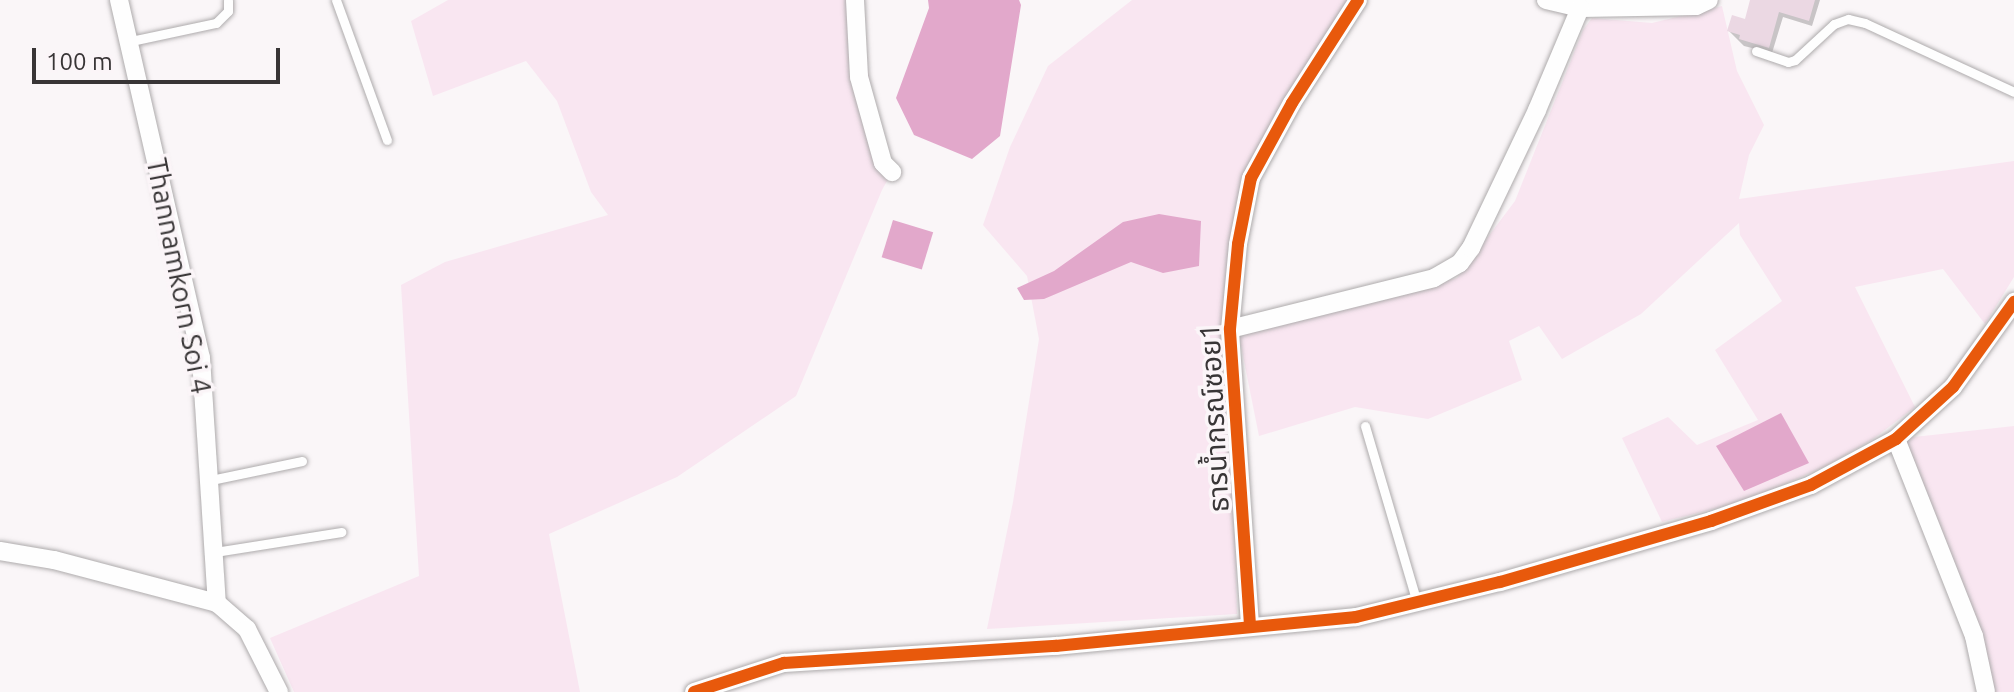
<!DOCTYPE html>
<html>
<head>
<meta charset="utf-8">
<style>
	body { margin:0 }
	#map { position:relative; width:2014px; height:692px; overflow:hidden; background:#faf6f8; font-family:Ubuntu,"Noto Sans Thai",sans-serif }
	div>[style] { position:absolute }
	[style*='--x'] { left:calc(var(--x)*1px); top:calc(var(--y)*1px); width:calc(var(--w)*1px); rotate:calc(var(--a)*1deg) }
	.green>* { inset:0; background:#f9e6f1 }
	.water>* { inset:0; background:#e2a8cb; transform-origin:0 0 }
	.shadow>* { inset:0; background:#0003 }
	.building>* { inset:0; background:#ebd8e3 }
	.roads { filter:drop-shadow(0 0 2px #aeabac) drop-shadow(0 0 2px #aeabac) }
	.lane>* { height:9px; margin:-4.5px; padding:0 4.5px; transform-origin:4.5px; border-radius:4.5px; background:#fefefe }
	.street>* { height:18px; margin:-9px; padding:0 9px; transform-origin:9px; border-radius:9px; background:#fefefe }
	.cycleway>* { height:12px; margin:-6px; padding:0 6px; transform-origin:6px; border-radius:6px; background:#e8590c }
	span { translate:-50% -50%; white-space:nowrap; text-align:center; line-height:1.15; -webkit-text-stroke:7px #fbf5f8; paint-order:stroke }
	.street-label { font-size:28px; color:#383536 }
	.scale { position:absolute; left:32px; top:48px; width:248px; height:36px; box-sizing:border-box; border:4px solid #383536; border-top:0; padding-left:10px; font-size:24px; line-height:28px; white-space:nowrap; color:#383536; -webkit-text-stroke:6px #fbf5f8; paint-order:stroke }
</style>
</head>
<body>
<div id="map">
	<div class="green">
		<i style="clip-path:polygon(448px 0,857px 0,883px 163px,892px 172px,882px 190px,796px 396px,677px 477px,549px 534px,580px 692px,294px 692px,270px 638px,419px 576px,401px 285px,445px 262px,608px 215px,591px 192px,557px 101px,526px 61px,433px 96px,411px 21px)"></i>
		<i style="clip-path:polygon(1132px 0,1358px 0,1251px 178px,1230px 329px,1237px 614px,987px 629px,1013px 502px,1039px 339px,1027px 276px,983px 225px,1010px 147px,1048px 66px)"></i>
		<i style="clip-path:polygon(1722px 6px,1737px 71px,1764px 125px,1749px 155px,1739px 199px,2014px 161px,2014px 277px,1985px 324px,1943px 269px,1855px 287px,1915px 407px,1873px 439px,1826px 466px,1746px 501px,1662px 522px,1622px 438px,1668px 417px,1697px 445px,1758px 420px,1715px 350px,1782px 301px,1740px 235px,1739px 223px,1641px 314px,1562px 359px,1539px 326px,1509px 341px,1522px 380px,1428px 419px,1355px 407px,1259px 436px,1239px 336px,1457px 278px,1515px 201px,1583px 30px,1592px 18px,1652px 23px)"></i>
		<i style="clip-path:polygon(2014px 426px,2014px 692px,1986px 692px,1896px 439px)"></i>
	</div>
	<div class="water">
		<i style="clip-path:polygon(928px 0,1019px 0,1021px 5px,1000px 136px,972px 159px,914px 135px,896px 98px,929px 8px)"></i>
		<i style="clip-path:polygon(1159px 214px,1201px 221px,1199px 266px,1163px 273px,1131px 262px,1044px 299px,1024px 300px,1017px 288px,1054px 271px,1123px 222px)"></i>
		<i style="left:893px;top:220px;width:42px;height:39px;rotate:17deg"></i>
		<i style="clip-path:polygon(1781px 413px,1809px 463px,1744px 491px,1716px 446px)"></i>
	</div>
	<div class="shadow">
		<i style="clip-path:polygon(1752px 0,1820px 0,1812px 26px,1783px 17px,1772px 53px,1744px 46px,1729px 31px,1746px 21px)"></i>
	</div>
	<div class="building">
		<i style="clip-path:polygon(1750px 0,1815px 0,1809px 21px,1779px 12px,1769px 48px,1739px 39px,1740px 35px,1727px 31px,1732px 15px,1745px 19px)"></i>
	</div>
	<div class="roads">
		<div class="lane">
			<i style="--x:336;--y:0;--w:149;--a:70"></i>
			<i style="--x:131;--y:41;--w:87;--a:-12"></i>
			<i style="--x:216;--y:23;--w:17;--a:-45"></i>
			<i style="--x:228;--y:11;--w:11;--a:-90"></i>
			<i style="--x:1756;--y:51;--w:34;--a:19"></i>
			<i style="--x:1788;--y:62;--w:7;--a:-16"></i>
			<i style="--x:1795;--y:60;--w:53;--a:-42.7"></i>
			<i style="--x:1834;--y:24;--w:15;--a:-20"></i>
			<i style="--x:1848;--y:19;--w:17;--a:13"></i>
			<i style="--x:1865;--y:23;--w:164;--a:24.8"></i>
			<i style="--x:1365;--y:426;--w:184;--a:73.6"></i>
			<i style="--x:211;--y:480;--w:93;--a:-11.8"></i>
			<i style="--x:215;--y:552;--w:128;--a:-9"></i>
		</div>
		<div class="street">
			<i style="--x:119;--y:0;--w:367;--a:77.1"></i>
			<i style="--x:201;--y:358;--w:246;--a:86.3"></i>
			<i style="--x:855;--y:0;--w:77;--a:87"></i>
			<i style="--x:859;--y:77;--w:89;--a:74.4"></i>
			<i style="--x:883;--y:163;--w:13;--a:45"></i>
			<i style="--x:1546;--y:0;--w:35;--a:13"></i>
			<i style="--x:1580;--y:8;--w:116;--a:-1"></i>
			<i style="--x:1696;--y:6;--w:14;--a:-25"></i>
			<i style="--x:1230;--y:329;--w:210;--a:-14"></i>
			<i style="--x:1434;--y:278;--w:30;--a:-30"></i>
			<i style="--x:1460;--y:263;--w:19;--a:-54"></i>
			<i style="--x:1471;--y:248;--w:153;--a:-64.4"></i>
			<i style="--x:1537;--y:110;--w:111;--a:-67.1"></i>
			<i style="--x:1896;--y:439;--w:212;--a:68.4"></i>
			<i style="--x:1974;--y:636;--w:57;--a:77.9"></i>
			<i style="--x:0;--y:551;--w:55;--a:9.5"></i>
			<i style="--x:54;--y:560;--w:169;--a:14.8"></i>
			<i style="--x:217;--y:603;--w:40;--a:41"></i>
			<i style="--x:247;--y:629;--w:71;--a:63.1"></i>
			<i style="--x:1250;--y:625;--w:297;--a:-93.9"></i>
			<i style="--x:1230;--y:329;--w:85;--a:-84.6"></i>
			<i style="--x:1238;--y:244;--w:67;--a:-78.9"></i>
			<i style="--x:1251;--y:178;--w:85;--a:-61.3"></i>
			<i style="--x:1292;--y:103;--w:122;--a:-57.3"></i>
			<i style="--x:694;--y:692;--w:95;--a:-17.9"></i>
			<i style="--x:784;--y:663;--w:273;--a:-3.6"></i>
			<i style="--x:1056;--y:646;--w:301;--a:-5.5"></i>
			<i style="--x:1356;--y:617;--w:148;--a:-13.7"></i>
			<i style="--x:1500;--y:582;--w:220;--a:-16.1"></i>
			<i style="--x:1711;--y:521;--w:106;--a:-19.8"></i>
			<i style="--x:1811;--y:485;--w:97;--a:-28.4"></i>
			<i style="--x:1896;--y:439;--w:77;--a:-42.4"></i>
			<i style="--x:1953;--y:387;--w:105;--a:-54.3"></i>
		</div>
	</div>
	<div class="cycleway">
		<i style="--x:1250;--y:625;--w:297;--a:-93.9"></i>
		<i style="--x:1230;--y:329;--w:85;--a:-84.6"></i>
		<i style="--x:1238;--y:244;--w:67;--a:-78.9"></i>
		<i style="--x:1251;--y:178;--w:85;--a:-61.3"></i>
		<i style="--x:1292;--y:103;--w:122;--a:-57.3"></i>
		<i style="--x:694;--y:692;--w:95;--a:-17.9"></i>
		<i style="--x:784;--y:663;--w:273;--a:-3.6"></i>
		<i style="--x:1056;--y:646;--w:301;--a:-5.5"></i>
		<i style="--x:1356;--y:617;--w:148;--a:-13.7"></i>
		<i style="--x:1500;--y:582;--w:220;--a:-16.1"></i>
		<i style="--x:1711;--y:521;--w:106;--a:-19.8"></i>
		<i style="--x:1811;--y:485;--w:97;--a:-28.4"></i>
		<i style="--x:1896;--y:439;--w:77;--a:-42.4"></i>
		<i style="--x:1953;--y:387;--w:105;--a:-54.3"></i>
	</div>
	<div class="street-label">
		<span style="left:179px;top:276px;rotate:79deg">Thannamkorn Soi 4</span>
		<span style="left:1214px;top:418px;rotate:-93deg">ธารน้ำกรณ์ซอย1</span>
	</div>
	<div class="scale">100 m</div>
</div>
</body>
</html>
